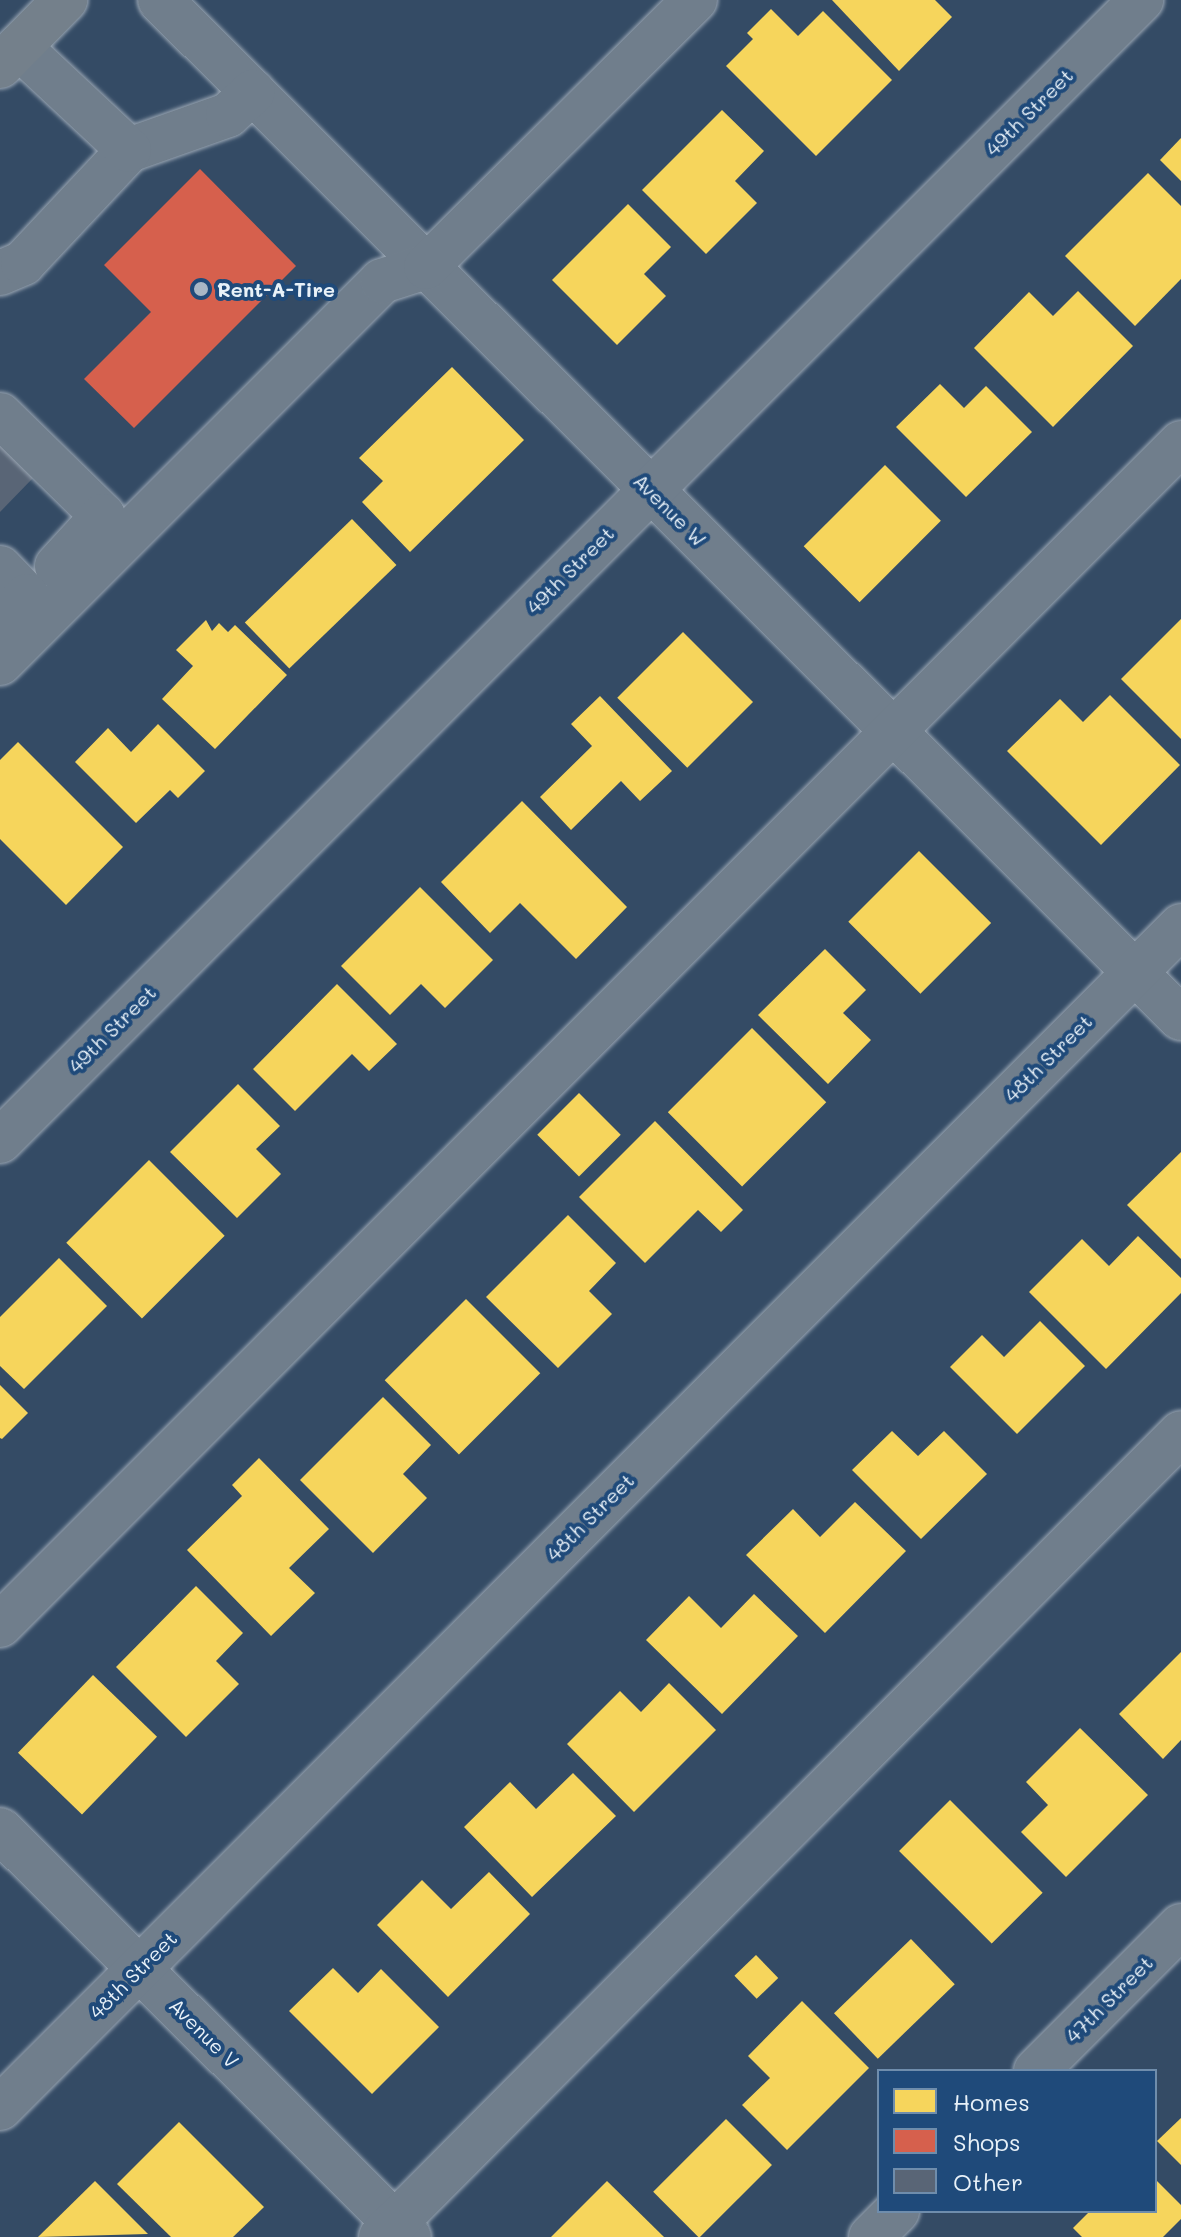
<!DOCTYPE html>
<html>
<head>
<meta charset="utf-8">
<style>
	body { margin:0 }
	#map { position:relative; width:1181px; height:2237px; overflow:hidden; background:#344b65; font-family:Mali,sans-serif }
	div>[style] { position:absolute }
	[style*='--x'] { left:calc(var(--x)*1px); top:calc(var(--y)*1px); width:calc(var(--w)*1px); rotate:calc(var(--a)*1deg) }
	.homes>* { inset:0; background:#f6d55c; transform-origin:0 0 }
	.shops>* { inset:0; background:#d6604d }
	.building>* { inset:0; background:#596576 }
	.roads { filter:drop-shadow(0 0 2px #9aa6b3) drop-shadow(0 0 2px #9aa6b3) }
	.minor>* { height:44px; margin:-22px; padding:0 22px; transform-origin:22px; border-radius:22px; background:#707e8c }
	.major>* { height:44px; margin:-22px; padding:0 22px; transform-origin:22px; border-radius:22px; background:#74808b }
	.dots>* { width:22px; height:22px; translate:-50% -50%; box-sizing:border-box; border:4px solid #1f4a7a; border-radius:50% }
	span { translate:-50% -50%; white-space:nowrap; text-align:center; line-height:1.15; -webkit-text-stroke:8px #1f4a7a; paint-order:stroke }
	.street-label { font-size:20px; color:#e8f1f8 }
	.poi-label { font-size:20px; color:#e8f1f8; font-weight:700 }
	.left { translate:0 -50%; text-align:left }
	.legend { position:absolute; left:877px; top:2069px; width:280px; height:144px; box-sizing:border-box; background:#1f4a7a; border:2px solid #6f8dac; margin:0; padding:10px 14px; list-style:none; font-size:24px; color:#e8f1f8 }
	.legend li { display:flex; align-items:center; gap:16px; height:40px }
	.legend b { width:40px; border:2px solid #6f8dac }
</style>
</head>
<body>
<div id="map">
	<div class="homes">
		<i style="clip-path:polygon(832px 0,935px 0,952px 17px,899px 71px)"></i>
		<i style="clip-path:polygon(771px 9px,798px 36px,823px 11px,892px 80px,816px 156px,726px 66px,753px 39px,747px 33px)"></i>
		<i style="clip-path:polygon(722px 110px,764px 151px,735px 181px,757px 203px,706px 254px,642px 190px)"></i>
		<i style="clip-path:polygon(1181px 138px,1181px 181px,1160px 160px)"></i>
		<i style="clip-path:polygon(1148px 173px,1181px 206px,1181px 279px,1135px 326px,1065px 256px)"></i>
		<i style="clip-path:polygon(628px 204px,671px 247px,644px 274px,666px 296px,617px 345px,552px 280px)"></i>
		<i style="clip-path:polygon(1078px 291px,1133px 346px,1053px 427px,974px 348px,1029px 292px,1053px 316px)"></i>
		<i style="clip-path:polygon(452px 367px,524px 440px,410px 552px,362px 502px,383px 481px,359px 458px)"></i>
		<i style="clip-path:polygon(940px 384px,964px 408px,986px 386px,1032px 432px,966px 497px,896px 427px)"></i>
		<i style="left:885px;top:465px;width:79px;height:115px;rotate:45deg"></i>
		<i style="left:352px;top:519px;width:64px;height:149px;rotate:46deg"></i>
		<i style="clip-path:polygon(1181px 619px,1181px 739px,1121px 679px)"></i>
		<i style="clip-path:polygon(206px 620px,212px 631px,219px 623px,228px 632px,235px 625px,287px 675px,215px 749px,162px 699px,193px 666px,176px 650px)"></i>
		<i style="left:683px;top:632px;width:99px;height:93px;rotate:45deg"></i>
		<i style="clip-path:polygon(1110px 695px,1180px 765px,1101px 845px,1007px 751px,1060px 699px,1083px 722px)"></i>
		<i style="clip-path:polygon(600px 696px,672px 771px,640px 801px,621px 781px,571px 830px,540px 797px,592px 746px,571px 724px)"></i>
		<i style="clip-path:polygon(158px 724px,205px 771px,178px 798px,170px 790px,136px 823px,75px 762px,108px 728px,131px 752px)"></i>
		<i style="clip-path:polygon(18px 742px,123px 847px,66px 905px,0 839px,0 760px)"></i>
		<i style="clip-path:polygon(522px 801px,627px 907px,576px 959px,520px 903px,490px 933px,441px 882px)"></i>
		<i style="left:919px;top:851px;width:102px;height:100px;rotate:45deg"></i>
		<i style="clip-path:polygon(420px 887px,493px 960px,445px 1008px,421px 984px,390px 1015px,341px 966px)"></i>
		<i style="clip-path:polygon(825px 949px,866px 990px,843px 1013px,871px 1040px,828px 1084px,758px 1015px)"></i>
		<i style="clip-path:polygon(337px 984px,397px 1044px,369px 1071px,352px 1054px,295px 1111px,253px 1069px)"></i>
		<i style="left:752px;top:1028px;width:105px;height:119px;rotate:45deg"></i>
		<i style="clip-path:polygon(238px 1084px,280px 1126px,256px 1149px,281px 1174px,237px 1218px,170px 1152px)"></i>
		<i style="left:579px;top:1093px;width:59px;height:59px;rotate:45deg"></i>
		<i style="clip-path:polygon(655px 1121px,743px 1210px,721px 1232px,698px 1210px,645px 1263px,579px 1197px)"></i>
		<i style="clip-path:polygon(1181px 1152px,1181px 1259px,1127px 1205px)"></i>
		<i style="left:149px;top:1160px;width:107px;height:117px;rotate:45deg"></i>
		<i style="clip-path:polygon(568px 1215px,616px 1263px,589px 1291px,612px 1314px,558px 1368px,486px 1297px)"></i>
		<i style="clip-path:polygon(1138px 1236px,1181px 1278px,1181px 1293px,1106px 1369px,1029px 1292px,1082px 1239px,1109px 1266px)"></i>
		<i style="clip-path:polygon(59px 1258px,107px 1306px,24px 1389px,0 1366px,0 1317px)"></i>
		<i style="left:466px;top:1299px;width:105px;height:115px;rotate:45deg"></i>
		<i style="clip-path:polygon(1040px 1321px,1085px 1366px,1017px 1434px,950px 1367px,982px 1335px,1004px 1357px)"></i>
		<i style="clip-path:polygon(0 1385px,28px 1413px,2px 1439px,0 1438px)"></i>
		<i style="clip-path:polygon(383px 1397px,431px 1445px,403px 1474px,427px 1498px,373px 1553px,300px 1480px)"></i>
		<i style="clip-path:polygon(892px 1431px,918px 1456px,944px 1431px,987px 1474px,921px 1539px,852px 1470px)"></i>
		<i style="clip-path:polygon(259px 1458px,329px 1529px,289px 1568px,315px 1593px,271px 1636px,187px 1550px,242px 1496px,232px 1485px)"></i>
		<i style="clip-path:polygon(855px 1502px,906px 1551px,825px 1633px,746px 1555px,793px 1509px,820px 1537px)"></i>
		<i style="clip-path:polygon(196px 1586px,243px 1633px,216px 1661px,239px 1684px,186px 1737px,116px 1667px)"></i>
		<i style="clip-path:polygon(754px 1594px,798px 1636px,722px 1714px,646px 1640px,689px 1596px,721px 1628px)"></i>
		<i style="clip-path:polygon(1181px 1652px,1181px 1740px,1163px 1759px,1119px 1714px)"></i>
		<i style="left:93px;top:1675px;width:89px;height:108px;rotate:44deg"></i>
		<i style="clip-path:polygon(669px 1683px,716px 1730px,634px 1812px,567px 1744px,620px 1691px,641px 1712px)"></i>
		<i style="clip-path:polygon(1080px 1728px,1148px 1795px,1066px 1877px,1021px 1832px,1048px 1805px,1026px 1782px)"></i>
		<i style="clip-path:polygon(573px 1773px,616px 1816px,532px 1897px,464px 1827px,510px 1782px,536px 1809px)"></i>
		<i style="left:950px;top:1800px;width:131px;height:72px;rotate:45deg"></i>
		<i style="clip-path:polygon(489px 1872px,530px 1914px,448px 1997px,377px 1925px,422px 1880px,451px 1909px)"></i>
		<i style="left:911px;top:1939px;width:63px;height:107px;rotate:46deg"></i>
		<i style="left:756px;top:1955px;width:32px;height:30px;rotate:46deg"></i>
		<i style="clip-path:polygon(333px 1968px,358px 1993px,381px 1969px,439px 2027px,372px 2094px,289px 2011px)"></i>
		<i style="clip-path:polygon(802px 2001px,869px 2068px,787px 2150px,742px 2105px,770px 2078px,748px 2056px)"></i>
		<i style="clip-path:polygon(1181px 2118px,1181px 2165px,1157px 2141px)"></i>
		<i style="left:726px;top:2119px;width:65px;height:103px;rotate:45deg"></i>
		<i style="clip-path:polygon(179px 2122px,264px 2207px,233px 2237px,171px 2237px,117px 2184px)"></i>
		<i style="clip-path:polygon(1155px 2179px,1181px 2205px,1181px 2219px,1163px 2237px,1082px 2237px,1073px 2228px,1090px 2211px,1155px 2211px)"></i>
		<i style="clip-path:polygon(95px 2181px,148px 2234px,38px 2237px)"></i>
		<i style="clip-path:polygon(607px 2181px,664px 2237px,551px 2237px)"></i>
	</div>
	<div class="shops">
		<i style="clip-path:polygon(200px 169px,296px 266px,134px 428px,84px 379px,151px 312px,104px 265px)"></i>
	</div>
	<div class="building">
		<i style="clip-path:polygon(0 445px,33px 478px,0 512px)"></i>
	</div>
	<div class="roads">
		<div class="minor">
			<i style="--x:160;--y:0;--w:1442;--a:44.92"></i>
			<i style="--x:129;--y:150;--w:105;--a:-19.5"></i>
			<i style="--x:228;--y:115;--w:34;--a:-43"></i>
			<i style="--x:0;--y:273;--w:25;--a:-23"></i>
			<i style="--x:23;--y:263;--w:155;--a:-46.8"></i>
			<i style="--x:129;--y:150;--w:151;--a:-136.9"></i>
			<i style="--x:0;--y:415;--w:144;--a:44.4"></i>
			<i style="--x:103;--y:516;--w:68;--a:132.6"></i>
			<i style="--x:0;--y:568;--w:39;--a:46"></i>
			<i style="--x:27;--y:596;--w:39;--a:134"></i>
			<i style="--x:0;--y:663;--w:540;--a:-45"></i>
			<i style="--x:382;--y:281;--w:46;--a:-17.7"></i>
			<i style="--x:426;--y:267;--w:379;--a:-44.8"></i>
			<i style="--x:0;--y:1141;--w:1614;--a:-45"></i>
			<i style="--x:0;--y:1625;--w:1671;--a:-45.02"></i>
			<i style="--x:0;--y:1830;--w:577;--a:44.86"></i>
			<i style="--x:1036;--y:2071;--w:205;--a:-45"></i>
			<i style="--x:0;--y:2108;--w:1671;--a:-45.02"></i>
			<i style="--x:381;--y:2237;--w:1134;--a:-45.14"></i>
			<i style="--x:871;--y:2237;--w:37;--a:-45"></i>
		</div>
		<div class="major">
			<i style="--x:0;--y:66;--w:93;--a:-45.4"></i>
		</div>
	</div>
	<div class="dots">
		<i style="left:201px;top:289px;background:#a9b7c5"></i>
	</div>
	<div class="street-label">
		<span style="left:1029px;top:112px;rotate:-45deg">49th Street</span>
		<span style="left:670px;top:510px;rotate:45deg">Avenue W</span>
		<span style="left:570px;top:570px;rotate:-45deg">49th Street</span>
		<span style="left:112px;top:1029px;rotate:-45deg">49th Street</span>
		<span style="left:1048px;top:1058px;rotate:-45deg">48th Street</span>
		<span style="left:590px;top:1517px;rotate:-45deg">48th Street</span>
		<span style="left:133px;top:1975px;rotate:-45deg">48th Street</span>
		<span style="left:1109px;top:1999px;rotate:-45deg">47th Street</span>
		<span style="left:204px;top:2033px;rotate:45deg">Avenue V</span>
	</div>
	<div class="poi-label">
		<span class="left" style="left:217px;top:289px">Rent-A-Tire</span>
	</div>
	<ul class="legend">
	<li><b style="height:22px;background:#f6d55c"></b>Homes</li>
	<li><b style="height:22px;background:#d6604d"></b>Shops</li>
	<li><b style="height:22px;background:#596576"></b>Other</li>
	</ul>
</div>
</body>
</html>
